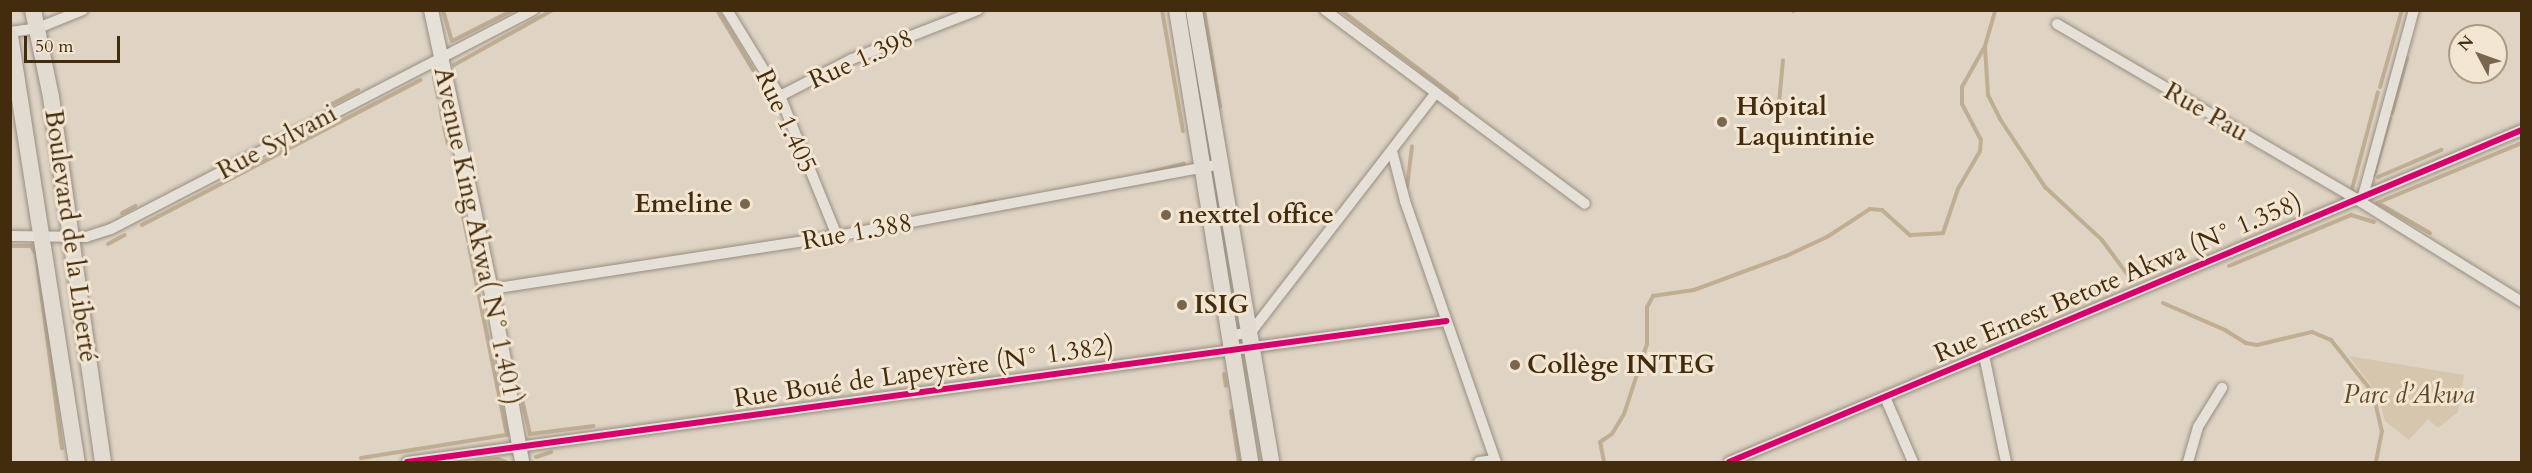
<!DOCTYPE html>
<html>
<head>
<meta charset="utf-8">
<style>
	body { margin:0 }
	#map { position:relative; width:2532px; height:473px; overflow:hidden; background:#dfd4c4; font-family:Cardo,serif }
	div>[style] { position:absolute }
	[style*='--x'] { left:calc(var(--x)*1px); top:calc(var(--y)*1px); width:calc(var(--w)*1px); rotate:calc(var(--a)*1deg) }
	.green>* { inset:0; background:#d6c6ad }
	.stream>* { height:4px; margin:-2px; padding:0 2px; transform-origin:2px; border-radius:2px; background:#c0ae93 }
	.roads { filter:drop-shadow(0 0 2px #978e80) drop-shadow(0 0 2px #978e80) }
	.minor>* { height:10px; margin:-5px; padding:0 5px; transform-origin:5px; border-radius:5px; background:#e6e1d8 }
	.tertiary>* { height:14px; margin:-7px; padding:0 7px; transform-origin:7px; border-radius:7px; background:#e6e1d8 }
	.primary>* { height:16px; margin:-8px; padding:0 8px; transform-origin:8px; border-radius:8px; background:#e2dbd2 }
	.cycleway>* { height:6px; margin:-3px; padding:0 3px; transform-origin:3px; border-radius:3px; background:#d6006c }
	.dots>* { width:16px; height:16px; translate:-50% -50%; box-sizing:border-box; border:3px solid #f2e5d1; border-radius:50% }
	span { translate:-50% -50%; white-space:nowrap; text-align:center; line-height:1.15; -webkit-text-stroke:6px #f2e5d1; paint-order:stroke }
	.street-label { font-size:26px; color:#432b0d }
	.poi-label { font-size:26px; color:#432b0d; font-weight:700 }
	.left { translate:0 -50%; text-align:left }
	.right { translate:-100% -50%; text-align:right }
	.park-label { font-size:26px; color:#5f4829; font-style:italic }
	.frame { position:absolute; inset:0; border:12px solid #432b0d; pointer-events:none }
	.north { position:absolute; left:2448px; top:24px; width:60px; height:60px; box-sizing:border-box; background:#f2e5d1; border:2px solid #ac9b83; border-radius:50%; rotate:311deg; font-size:16px; font-weight:700; line-height:24px; text-align:center; color:#432b0d }
	.north::after { content:''; display:block; margin:auto; width:21px; height:27px; background:#7a664d; clip-path:polygon(50% 0,100% 100%,50% 72%,0 100%) }
	.scale { position:absolute; left:24px; top:36px; width:96px; height:27px; box-sizing:border-box; border:3px solid #432b0d; border-top:0; padding-left:8px; font-size:18px; line-height:21px; white-space:nowrap; color:#432b0d; -webkit-text-stroke:4px #f2e5d1; paint-order:stroke }
</style>
</head>
<body>
<div id="map">
	<div class="green">
		<i style="clip-path:polygon(2349px 356px,2464px 375px,2458px 412px,2438px 428px,2428px 419px,2409px 440px,2385px 421px,2378px 395px)"></i>
	</div>
	<div class="stream">
		<i style="--x:443;--y:10;--w:32;--a:74"></i>
		<i style="--x:452;--y:41;--w:68;--a:-26.9"></i>
		<i style="--x:717;--y:10;--w:70;--a:59"></i>
		<i style="--x:1162;--y:10;--w:123;--a:80.2"></i>
		<i style="--x:1204;--y:10;--w:98;--a:80.6"></i>
		<i style="--x:1341;--y:10;--w:146;--a:37.2"></i>
		<i style="--x:1793;--y:11;--w:1;--a:-45"></i>
		<i style="--x:1985;--y:47;--w:48;--a:86.4"></i>
		<i style="--x:1988;--y:95;--w:27;--a:63"></i>
		<i style="--x:2000;--y:119;--w:82;--a:56.5"></i>
		<i style="--x:2045;--y:187;--w:78;--a:42.9"></i>
		<i style="--x:2102;--y:240;--w:47;--a:53.6"></i>
		<i style="--x:454;--y:65;--w:113;--a:-29.1"></i>
		<i style="--x:434;--y:77;--w:21;--a:79"></i>
		<i style="--x:2380;--y:87;--w:80;--a:-74.1"></i>
		<i style="--x:1779;--y:103;--w:43;--a:-84.7"></i>
		<i style="--x:330;--y:105;--w:32;--a:-28"></i>
		<i style="--x:440;--y:106;--w:13;--a:81"></i>
		<i style="--x:2392;--y:113;--w:57;--a:-74.7"></i>
		<i style="--x:444;--y:127;--w:17;--a:77"></i>
		<i style="--x:1147;--y:173;--w:38;--a:-14"></i>
		<i style="--x:2374;--y:175;--w:59;--a:-74.3"></i>
		<i style="--x:2378;--y:177;--w:69;--a:-23.2"></i>
		<i style="--x:1407;--y:187;--w:41;--a:-83"></i>
		<i style="--x:2352;--y:189;--w:100;--a:-75"></i>
		<i style="--x:2377;--y:203;--w:157;--a:-22.5"></i>
		<i style="--x:2378;--y:203;--w:60;--a:30"></i>
		<i style="--x:975;--y:205;--w:20;--a:-11"></i>
		<i style="--x:462;--y:212;--w:30;--a:78"></i>
		<i style="--x:122;--y:213;--w:15;--a:-28"></i>
		<i style="--x:142;--y:225;--w:314;--a:-27.5"></i>
		<i style="--x:108;--y:244;--w:19;--a:-28"></i>
		<i style="--x:10;--y:246;--w:21;--a:0"></i>
		<i style="--x:31;--y:246;--w:9;--a:58"></i>
		<i style="--x:36;--y:254;--w:196;--a:82.4"></i>
		<i style="--x:2229;--y:266;--w:132;--a:-22.7"></i>
		<i style="--x:2351;--y:215;--w:24;--a:17"></i>
		<i style="--x:2163;--y:303;--w:68;--a:23.5"></i>
		<i style="--x:2225;--y:330;--w:25;--a:32"></i>
		<i style="--x:2246;--y:343;--w:11;--a:10"></i>
		<i style="--x:2257;--y:345;--w:57;--a:-13.3"></i>
		<i style="--x:2312;--y:332;--w:21;--a:23"></i>
		<i style="--x:2331;--y:340;--w:68;--a:51.6"></i>
		<i style="--x:2373;--y:393;--w:39;--a:77"></i>
		<i style="--x:2382;--y:431;--w:32;--a:101"></i>
		<i style="--x:1224;--y:374;--w:12;--a:81"></i>
		<i style="--x:521;--y:395;--w:40;--a:77"></i>
		<i style="--x:530;--y:434;--w:64;--a:-7.1"></i>
		<i style="--x:1231;--y:411;--w:52;--a:81.1"></i>
		<i style="--x:536;--y:457;--w:16;--a:-18"></i>
		<i style="--x:361;--y:458;--w:148;--a:-9"></i>
		<i style="--x:507;--y:435;--w:192;--a:-101.4"></i>
		<i style="--x:476;--y:462;--w:22;--a:-8"></i>
		<i style="--x:498;--y:459;--w:9;--a:21"></i>
		<i style="--x:1604;--y:462;--w:20;--a:-101"></i>
		<i style="--x:1600;--y:442;--w:14;--a:-34"></i>
		<i style="--x:1612;--y:434;--w:23;--a:-59"></i>
		<i style="--x:1624;--y:414;--w:74;--a:-71.8"></i>
		<i style="--x:1647;--y:344;--w:37;--a:-90"></i>
		<i style="--x:1647;--y:307;--w:13;--a:-61"></i>
		<i style="--x:1653;--y:296;--w:41;--a:-8.3"></i>
		<i style="--x:1694;--y:290;--w:98;--a:-20.3"></i>
		<i style="--x:1786;--y:256;--w:45;--a:-24.9"></i>
		<i style="--x:1827;--y:237;--w:51;--a:-33.1"></i>
		<i style="--x:1870;--y:209;--w:12;--a:5"></i>
		<i style="--x:1882;--y:210;--w:38;--a:42"></i>
		<i style="--x:1910;--y:235;--w:33;--a:-3"></i>
		<i style="--x:1943;--y:233;--w:46;--a:-71.2"></i>
		<i style="--x:1958;--y:189;--w:44;--a:-59.9"></i>
		<i style="--x:1980;--y:151;--w:11;--a:-85"></i>
		<i style="--x:1981;--y:140;--w:41;--a:-117.8"></i>
		<i style="--x:1962;--y:104;--w:17;--a:-90"></i>
		<i style="--x:1962;--y:87;--w:47;--a:-60.7"></i>
		<i style="--x:1985;--y:46;--w:37;--a:-74"></i>
	</div>
	<div class="roads">
		<div class="minor">
			<i style="--x:727;--y:10;--w:101;--a:58.4"></i>
			<i style="--x:780;--y:96;--w:151;--a:67.8"></i>
			<i style="--x:1325;--y:10;--w:324;--a:36.7"></i>
			<i style="--x:2057;--y:24;--w:346;--a:30.3"></i>
			<i style="--x:2356;--y:199;--w:195;--a:31.8"></i>
			<i style="--x:10;--y:32;--w:28;--a:-8"></i>
			<i style="--x:38;--y:28;--w:48;--a:-21.8"></i>
			<i style="--x:780;--y:96;--w:81;--a:-27.2"></i>
			<i style="--x:852;--y:59;--w:135;--a:-21.3"></i>
			<i style="--x:1392;--y:151;--w:52;--a:75.4"></i>
			<i style="--x:1405;--y:201;--w:276;--a:70.8"></i>
			<i style="--x:2363;--y:196;--w:193;--a:-74.7"></i>
			<i style="--x:10;--y:236;--w:76;--a:0.8"></i>
			<i style="--x:86;--y:237;--w:26;--a:-18"></i>
			<i style="--x:111;--y:229;--w:476;--a:-27.4"></i>
			<i style="--x:491;--y:289;--w:350;--a:-8.7"></i>
			<i style="--x:837;--y:236;--w:391;--a:-10.6"></i>
			<i style="--x:1227;--y:336;--w:24;--a:-9"></i>
			<i style="--x:1251;--y:332;--w:302;--a:-52.3"></i>
			<i style="--x:1984;--y:355;--w:109;--a:78.4"></i>
			<i style="--x:1885;--y:397;--w:71;--a:66.7"></i>
			<i style="--x:407;--y:462;--w:1049;--a:-7.73"></i>
			<i style="--x:1479;--y:462;--w:16;--a:-7"></i>
			<i style="--x:1729;--y:462;--w:860;--a:-22.72"></i>
			<i style="--x:2188;--y:462;--w:36;--a:-74"></i>
			<i style="--x:2198;--y:427;--w:46;--a:-58.4"></i>
		</div>
		<div class="tertiary">
			<i style="--x:431;--y:10;--w:285;--a:77.9"></i>
			<i style="--x:491;--y:289;--w:176;--a:79.8"></i>
		</div>
		<div class="primary">
			<i style="--x:33;--y:10;--w:89;--a:78.3"></i>
			<i style="--x:51;--y:97;--w:369;--a:81.9"></i>
			<i style="--x:1177;--y:10;--w:458;--a:80.8"></i>
			<i style="--x:1194;--y:10;--w:459;--a:80.3"></i>
			<i style="--x:10;--y:36;--w:431;--a:81.1"></i>
		</div>
	</div>
	<div class="cycleway">
		<i style="--x:407;--y:462;--w:1049;--a:-7.73"></i>
		<i style="--x:1729;--y:462;--w:860;--a:-22.72"></i>
	</div>
	<div class="dots">
		<i style="left:1722px;top:122px;background:#7a664d"></i>
		<i style="left:745px;top:204px;background:#7a664d"></i>
		<i style="left:1166px;top:215px;background:#7a664d"></i>
		<i style="left:1182px;top:305px;background:#7a664d"></i>
		<i style="left:1515px;top:365px;background:#7a664d"></i>
	</div>
	<div class="street-label">
		<span style="left:861px;top:59px;rotate:-24deg">Rue 1.398</span>
		<span style="left:2206px;top:112px;rotate:30deg">Rue Pau</span>
		<span style="left:786px;top:121px;rotate:65deg">Rue 1.405</span>
		<span style="left:277px;top:142px;rotate:-28deg">Rue Sylvani</span>
		<span style="left:857px;top:232px;rotate:-10deg">Rue 1.388</span>
		<span style="left:71px;top:236px;rotate:82deg">Boulevard de la Liberté</span>
		<span style="left:478px;top:236px;rotate:78deg">Avenue King Akwa( N° 1.401)</span>
		<span style="left:2118px;top:278px;rotate:-23deg">Rue Ernest Betote Akwa (N° 1.358)</span>
		<span style="left:924px;top:372px;rotate:-8deg">Rue Boué de Lapeyrère (N° 1.382)</span>
	</div>
	<div class="poi-label">
		<span class="left" style="left:1736px;top:122px">Hôpital<br>Laquintinie</span>
		<span class="right" style="left:733px;top:204px">Emeline</span>
		<span class="left" style="left:1178px;top:215px">nexttel office</span>
		<span class="left" style="left:1194px;top:305px">ISIG</span>
		<span class="left" style="left:1527px;top:365px">Collège INTEG</span>
	</div>
	<div class="park-label">
		<span style="left:2409px;top:395px">Parc d’Akwa</span>
	</div>
	<div class="frame"></div>
	<div class="north">N</div>
	<div class="scale">50 m</div>
</div>
</body>
</html>
